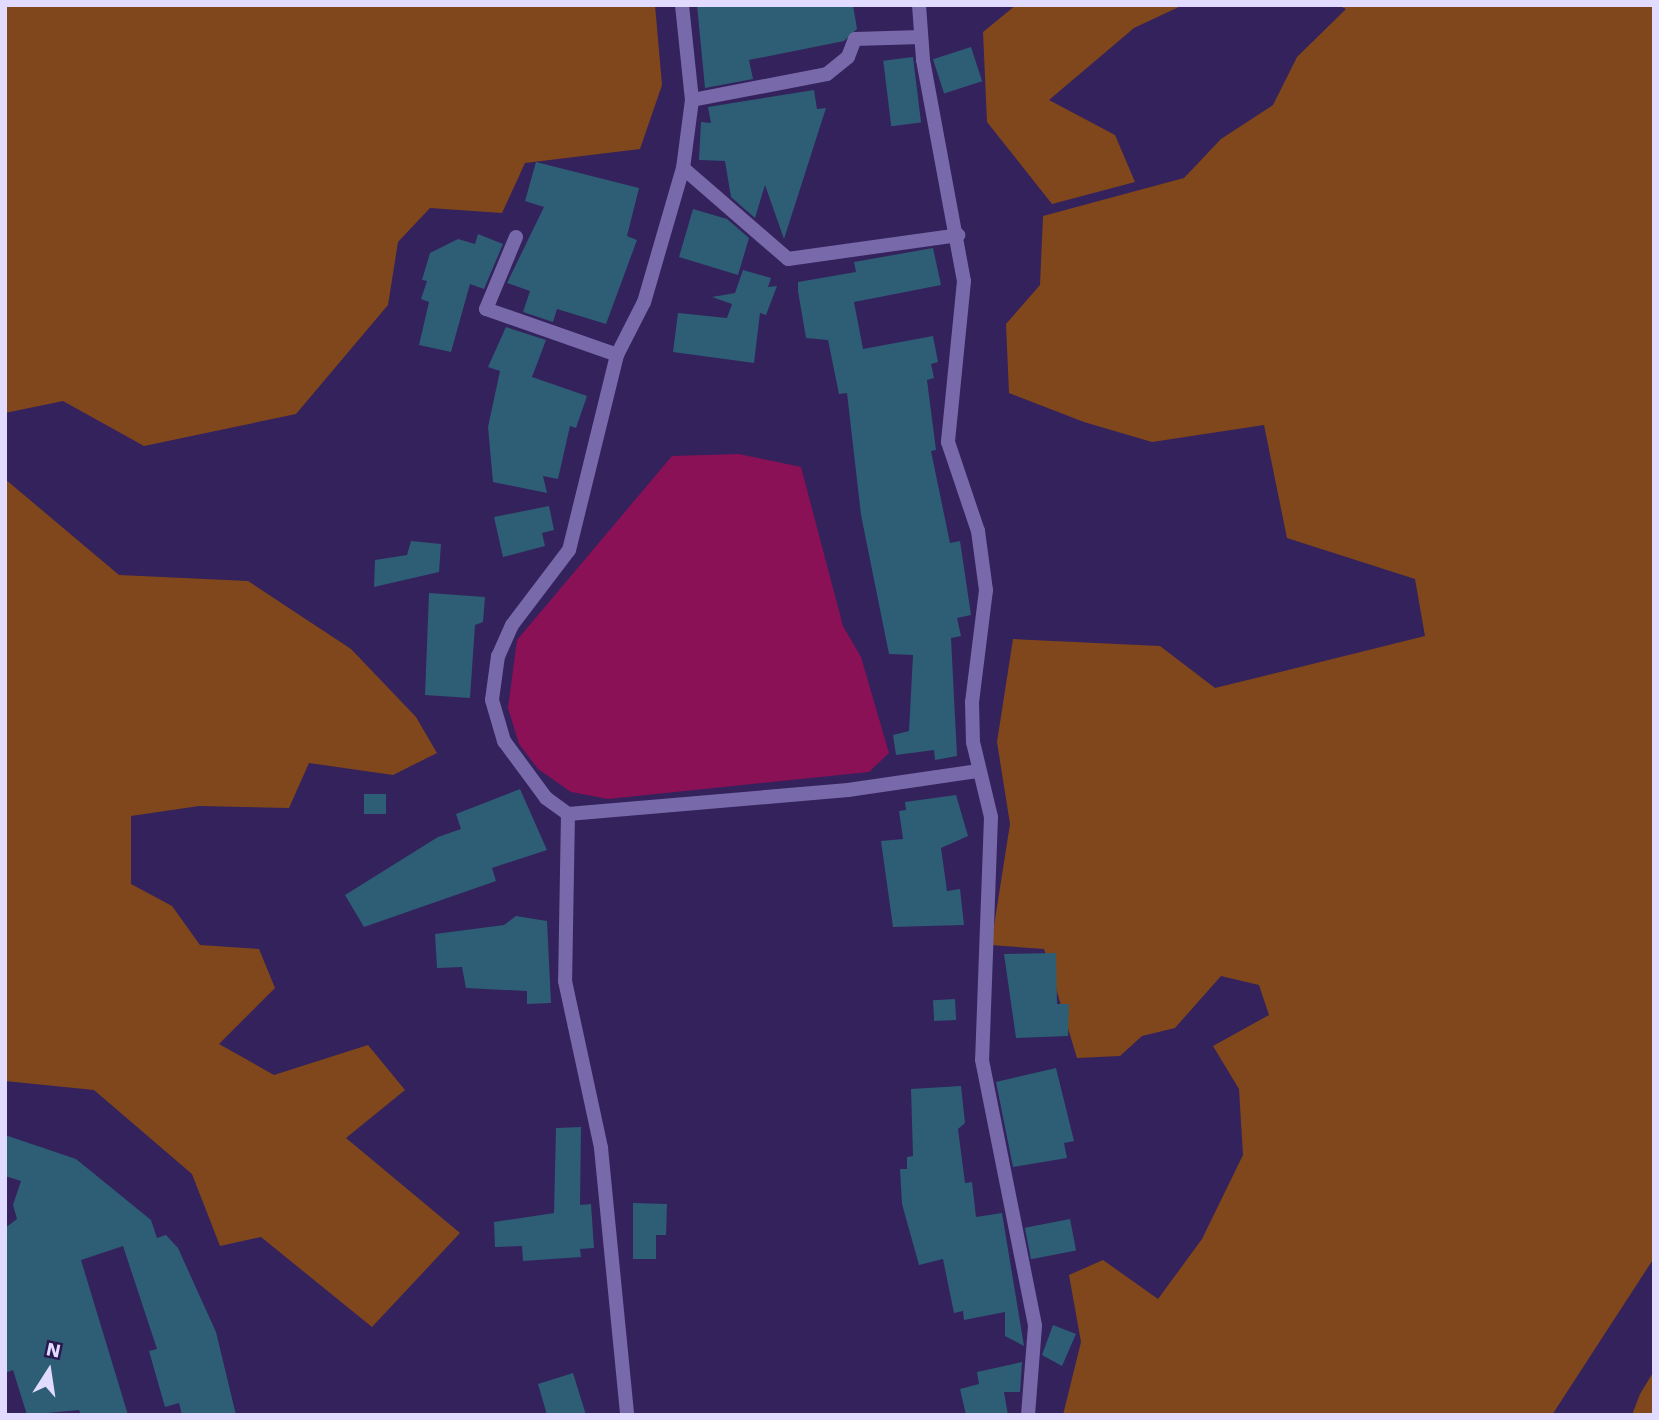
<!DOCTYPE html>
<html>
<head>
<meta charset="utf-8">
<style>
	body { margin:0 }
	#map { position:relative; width:1659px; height:1420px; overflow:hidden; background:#33225b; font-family:"Work Sans",sans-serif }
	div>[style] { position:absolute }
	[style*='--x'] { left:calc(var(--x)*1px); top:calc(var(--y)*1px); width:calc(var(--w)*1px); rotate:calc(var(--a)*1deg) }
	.green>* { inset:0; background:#81471c }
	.water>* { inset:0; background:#8a1155 }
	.building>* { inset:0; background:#2e5d76; transform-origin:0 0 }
	.minor>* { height:14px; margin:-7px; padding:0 7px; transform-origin:7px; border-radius:7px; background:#7869ab }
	span { translate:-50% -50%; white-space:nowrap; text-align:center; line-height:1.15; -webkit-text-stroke:5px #291750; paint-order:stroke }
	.frame { position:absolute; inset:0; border:7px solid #e1dbff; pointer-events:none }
	.north { position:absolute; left:14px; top:1336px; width:70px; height:70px; -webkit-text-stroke:5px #291750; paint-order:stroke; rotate:12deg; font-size:19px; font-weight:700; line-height:28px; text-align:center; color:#e1dbff }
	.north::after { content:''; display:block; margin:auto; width:24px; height:32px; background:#e1dbff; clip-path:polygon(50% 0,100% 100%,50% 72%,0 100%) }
</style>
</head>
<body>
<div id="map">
	<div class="green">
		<i style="clip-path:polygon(5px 5px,655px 5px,662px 85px,640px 149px,525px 163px,502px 213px,430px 208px,398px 242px,388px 305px,296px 414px,144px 446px,63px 401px,5px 413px)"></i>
		<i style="clip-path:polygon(1016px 5px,1183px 5px,1134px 28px,1049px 100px,1115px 135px,1135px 182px,1052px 204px,987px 122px,983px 32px)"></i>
		<i style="clip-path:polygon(1337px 5px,1654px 5px,1654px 1258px,1552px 1415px,1063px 1415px,1081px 1342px,1069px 1275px,1103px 1260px,1158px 1299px,1202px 1239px,1243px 1155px,1239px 1089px,1213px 1046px,1269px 1015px,1259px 985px,1221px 976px,1175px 1028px,1142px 1036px,1120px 1056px,1077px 1058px,1044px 949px,991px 945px,1010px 824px,997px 742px,1013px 639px,1160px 646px,1215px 688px,1425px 636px,1415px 579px,1287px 538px,1264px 425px,1152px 442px,1084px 422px,1009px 393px,1006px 324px,1040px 285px,1043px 216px,1184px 178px,1221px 139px,1273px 105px,1297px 57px,1346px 9px)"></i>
		<i style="clip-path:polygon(5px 479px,119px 575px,248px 581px,351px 649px,416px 717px,437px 753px,393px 775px,309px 763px,289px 808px,199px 806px,131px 816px,131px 884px,172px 906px,200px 945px,259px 949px,275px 988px,219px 1044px,274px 1075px,368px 1045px,405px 1090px,346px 1138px,460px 1233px,372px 1327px,261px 1237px,220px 1246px,192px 1174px,94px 1090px,5px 1081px)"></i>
		<i style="clip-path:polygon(1654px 1371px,1654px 1415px,1632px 1415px,1640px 1394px)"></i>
	</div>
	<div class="water">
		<i style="clip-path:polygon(739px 454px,801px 467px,843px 626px,861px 657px,889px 753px,869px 772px,608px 799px,571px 792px,538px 769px,519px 744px,508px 708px,517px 640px,672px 456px)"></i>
	</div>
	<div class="building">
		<i style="clip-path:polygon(697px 5px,853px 5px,857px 29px,844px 41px,749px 60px,753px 79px,705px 88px)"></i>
		<i style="left:971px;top:47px;width:36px;height:40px;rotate:72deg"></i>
		<i style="left:913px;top:57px;width:66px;height:30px;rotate:83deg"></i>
		<i style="clip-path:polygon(814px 90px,817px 109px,826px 108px,784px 239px,765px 185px,755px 218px,731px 197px,725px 161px,699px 160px,701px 122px,711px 123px,708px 107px)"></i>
		<i style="clip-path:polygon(536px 162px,639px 188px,627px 236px,637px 240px,606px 324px,557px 309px,553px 322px,523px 312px,530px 291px,507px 283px,544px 207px,525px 201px)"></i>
		<i style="clip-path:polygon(693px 209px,727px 219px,749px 238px,738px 275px,679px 257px)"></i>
		<i style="clip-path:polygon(478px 234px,503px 244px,484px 289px,470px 284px,451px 352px,419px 345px,429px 302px,421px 299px,427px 281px,422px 280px,430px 253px,458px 239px,475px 244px)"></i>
		<i style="clip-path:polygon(933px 248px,941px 285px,854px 302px,863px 349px,933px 336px,938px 362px,931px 364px,934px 378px,927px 380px,936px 450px,931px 451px,950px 543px,960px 541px,971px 615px,957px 618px,961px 636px,951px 638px,957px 756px,935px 760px,934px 750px,896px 755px,893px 735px,909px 731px,913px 655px,889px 654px,861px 515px,847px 393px,839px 394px,828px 340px,806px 338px,798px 291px,798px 282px,856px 272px,854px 262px)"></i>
		<i style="clip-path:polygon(743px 270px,771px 278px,768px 287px,777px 286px,766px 315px,760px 313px,754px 363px,673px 352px,678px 313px,727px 318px,732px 304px,712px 297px,735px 293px)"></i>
		<i style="clip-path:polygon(506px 327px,546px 340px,532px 377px,587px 396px,576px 428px,570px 426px,558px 479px,543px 476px,547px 493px,493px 482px,488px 427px,500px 371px,488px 367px)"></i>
		<i style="clip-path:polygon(549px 506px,554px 530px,542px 533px,545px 546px,503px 557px,494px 517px)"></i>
		<i style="clip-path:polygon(411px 541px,441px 544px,439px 572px,374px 587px,375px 560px,407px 555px)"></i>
		<i style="clip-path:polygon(429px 593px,485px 597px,483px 622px,475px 625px,470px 698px,425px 695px)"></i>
		<i style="clip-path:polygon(520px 789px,547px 850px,492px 868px,496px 881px,364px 927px,345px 895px,438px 837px,461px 829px,456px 814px)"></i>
		<i style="left:364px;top:794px;width:22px;height:20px"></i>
		<i style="clip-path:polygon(956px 795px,968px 836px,941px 848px,947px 891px,960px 889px,964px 925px,893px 927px,881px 841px,903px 839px,899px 811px,906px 810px,905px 802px)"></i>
		<i style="clip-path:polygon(516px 916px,547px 921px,551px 1003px,527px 1004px,527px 991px,466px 988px,462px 967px,437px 968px,435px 934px,504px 925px)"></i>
		<i style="clip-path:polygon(1056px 953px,1057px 1004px,1069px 1004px,1068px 1036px,1016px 1038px,1004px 954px)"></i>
		<i style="left:955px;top:999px;width:21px;height:22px;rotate:87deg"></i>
		<i style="clip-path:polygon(1056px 1068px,1074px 1141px,1064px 1143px,1067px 1158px,1013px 1167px,996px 1082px)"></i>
		<i style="clip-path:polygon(961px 1086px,965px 1123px,958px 1129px,965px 1183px,972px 1182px,976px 1217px,1002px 1213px,1024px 1346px,1005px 1336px,1005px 1312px,964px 1320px,963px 1311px,954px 1313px,943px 1259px,919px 1265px,902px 1204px,900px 1169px,907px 1169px,907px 1157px,913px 1156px,911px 1089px)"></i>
		<i style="clip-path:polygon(581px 1127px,580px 1205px,591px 1204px,594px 1248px,580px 1249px,581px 1257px,523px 1261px,522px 1246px,495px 1247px,494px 1222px,554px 1213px,556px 1128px)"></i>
		<i style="clip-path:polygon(5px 1135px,76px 1159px,151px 1220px,157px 1238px,166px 1235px,178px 1248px,216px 1332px,236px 1415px,182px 1415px,179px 1403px,165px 1407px,149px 1351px,157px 1349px,123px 1246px,81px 1260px,128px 1415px,81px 1415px,79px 1410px,27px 1415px,13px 1370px,5px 1373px,5px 1228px,17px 1219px,13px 1205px,21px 1181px,5px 1176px)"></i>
		<i style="clip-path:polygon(633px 1203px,667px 1204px,666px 1235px,656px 1235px,656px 1259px,633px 1259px)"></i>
		<i style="left:1070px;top:1219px;width:32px;height:46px;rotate:79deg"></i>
		<i style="clip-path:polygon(1053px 1325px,1076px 1334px,1062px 1366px,1042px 1355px)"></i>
		<i style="clip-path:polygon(1022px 1362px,1020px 1392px,1004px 1392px,1008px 1415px,966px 1415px,960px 1389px,979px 1384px,977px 1372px)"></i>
		<i style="clip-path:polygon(573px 1373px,586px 1415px,547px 1415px,538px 1384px)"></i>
	</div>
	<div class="minor">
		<i style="--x:682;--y:5;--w:96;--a:84"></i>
		<i style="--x:692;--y:100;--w:69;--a:97.5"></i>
		<i style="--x:683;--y:168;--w:140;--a:106.2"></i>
		<i style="--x:644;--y:302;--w:59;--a:117"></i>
		<i style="--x:617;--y:355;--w:201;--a:103.8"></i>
		<i style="--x:569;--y:550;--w:94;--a:127.2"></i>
		<i style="--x:512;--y:625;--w:34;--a:114"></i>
		<i style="--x:498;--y:656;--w:44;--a:97.8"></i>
		<i style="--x:492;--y:700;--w:43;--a:73.7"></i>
		<i style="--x:504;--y:741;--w:71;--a:53.6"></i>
		<i style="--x:546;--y:798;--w:27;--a:36"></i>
		<i style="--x:568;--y:814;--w:281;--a:-4.9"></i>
		<i style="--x:848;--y:790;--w:132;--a:-8.3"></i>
		<i style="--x:919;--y:5;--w:55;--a:85.8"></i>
		<i style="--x:923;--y:60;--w:225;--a:79.5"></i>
		<i style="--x:964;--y:281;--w:162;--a:95.7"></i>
		<i style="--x:948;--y:442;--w:94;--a:71.4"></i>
		<i style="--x:978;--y:531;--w:60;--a:82.3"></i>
		<i style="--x:986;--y:590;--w:113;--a:97.1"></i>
		<i style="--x:972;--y:702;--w:40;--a:88.6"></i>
		<i style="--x:973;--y:742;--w:77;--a:76.5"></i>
		<i style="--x:991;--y:817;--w:243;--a:92.1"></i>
		<i style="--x:982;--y:1060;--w:271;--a:78.7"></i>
		<i style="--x:1035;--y:1326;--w:89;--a:94.5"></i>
		<i style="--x:692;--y:100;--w:137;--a:-10.9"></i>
		<i style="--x:827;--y:74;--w:27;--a:-39"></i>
		<i style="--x:848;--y:57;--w:19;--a:-69"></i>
		<i style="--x:855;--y:39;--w:66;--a:-1.7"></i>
		<i style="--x:683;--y:168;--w:139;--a:40.9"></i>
		<i style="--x:788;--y:259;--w:172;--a:-8"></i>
		<i style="--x:516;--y:237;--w:78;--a:112.6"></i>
		<i style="--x:486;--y:309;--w:139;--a:19.3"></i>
		<i style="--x:568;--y:814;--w:167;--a:91"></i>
		<i style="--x:565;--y:981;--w:171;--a:77.8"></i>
		<i style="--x:601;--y:1148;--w:268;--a:84.4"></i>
	</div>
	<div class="frame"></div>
	<div class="north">N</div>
</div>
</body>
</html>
